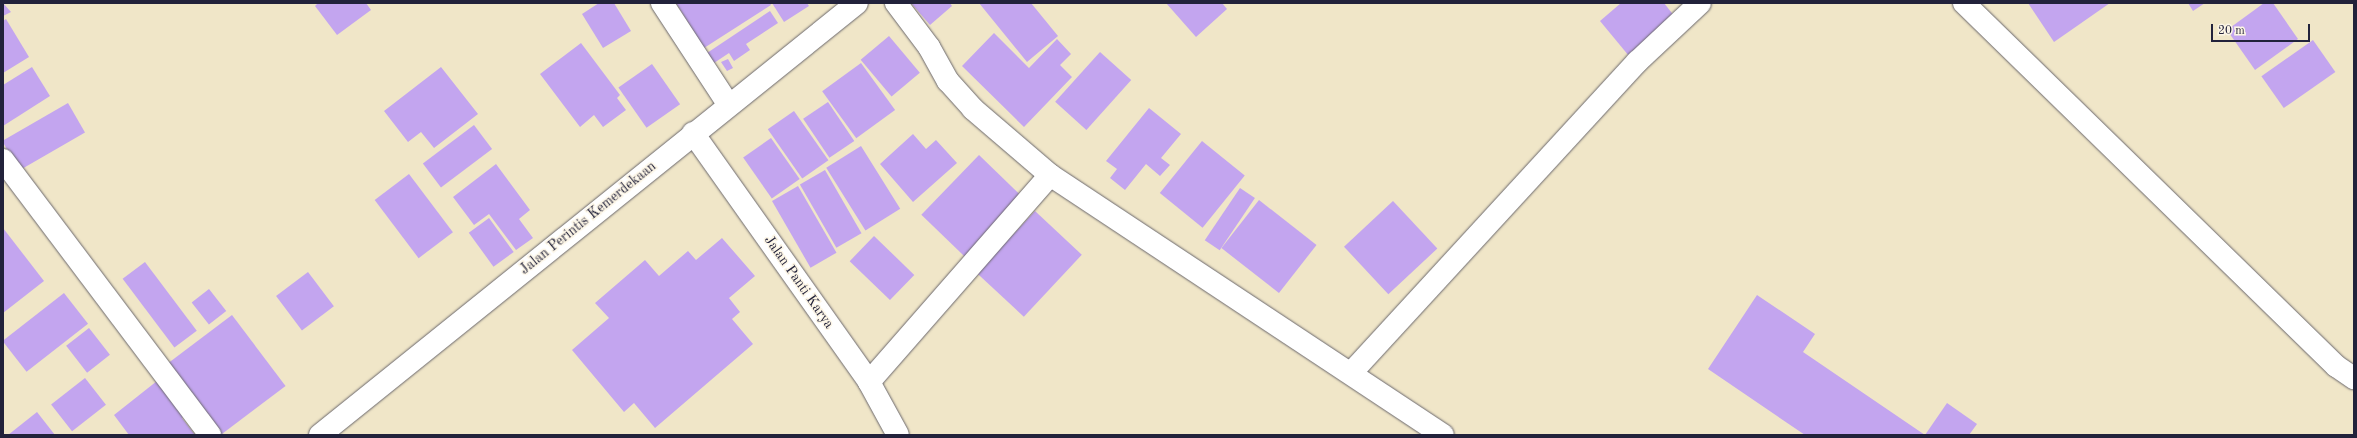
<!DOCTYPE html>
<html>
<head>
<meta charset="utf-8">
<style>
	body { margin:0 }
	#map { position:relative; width:2357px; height:438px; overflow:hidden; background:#f0e6c8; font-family:"Old Standard TT",serif }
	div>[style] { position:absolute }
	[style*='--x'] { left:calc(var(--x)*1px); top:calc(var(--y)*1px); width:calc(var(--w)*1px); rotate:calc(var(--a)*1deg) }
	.building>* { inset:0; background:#c3a5ef; transform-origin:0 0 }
	.roads { filter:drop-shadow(0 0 1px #6a676c) drop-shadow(0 0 1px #6a676c) }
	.street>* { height:22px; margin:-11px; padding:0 11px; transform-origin:11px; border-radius:11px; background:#fff }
	.secondary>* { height:22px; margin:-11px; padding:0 11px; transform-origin:11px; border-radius:11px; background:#fff }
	span { translate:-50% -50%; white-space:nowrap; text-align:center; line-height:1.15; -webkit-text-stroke:3px #fcf5e5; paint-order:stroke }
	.street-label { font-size:14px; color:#22223b }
	.frame { position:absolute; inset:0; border:4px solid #22223b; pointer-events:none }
	.scale { position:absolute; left:2211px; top:24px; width:99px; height:18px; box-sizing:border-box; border:2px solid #22223b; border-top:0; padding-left:5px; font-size:12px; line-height:14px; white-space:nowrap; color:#22223b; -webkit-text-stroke:3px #fcf5e5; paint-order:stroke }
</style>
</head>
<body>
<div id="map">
	<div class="building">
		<i style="clip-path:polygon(3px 3px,11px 12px,3px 16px)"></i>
		<i style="clip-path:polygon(318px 3px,366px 3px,371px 10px,337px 35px,315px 6px)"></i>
		<i style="clip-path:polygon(599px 3px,614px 3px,631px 31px,603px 48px,582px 14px)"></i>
		<i style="clip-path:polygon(676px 3px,770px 3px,771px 5px,704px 48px)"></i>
		<i style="clip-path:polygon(772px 3px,807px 3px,809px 6px,784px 22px)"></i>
		<i style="clip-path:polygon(911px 3px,950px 3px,952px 6px,930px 25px)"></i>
		<i style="clip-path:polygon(979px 3px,1031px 3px,1058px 36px,1027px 62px)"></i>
		<i style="clip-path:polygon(1166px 3px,1222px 3px,1227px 9px,1196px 37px)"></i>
		<i style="clip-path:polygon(1621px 3px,1664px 3px,1675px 17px,1629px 56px,1600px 21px)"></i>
		<i style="clip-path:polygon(2028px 3px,2110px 3px,2054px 42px)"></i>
		<i style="clip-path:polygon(2188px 3px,2205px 3px,2193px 11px)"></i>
		<i style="clip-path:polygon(2264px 3px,2273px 3px,2298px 39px,2255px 70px,2227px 30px)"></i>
		<i style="clip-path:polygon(770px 11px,778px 23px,746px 44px,750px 50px,734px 61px,729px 53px,711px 65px,704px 55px)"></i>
		<i style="clip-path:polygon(6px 19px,29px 57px,3px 73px,3px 21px)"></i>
		<i style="clip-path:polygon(994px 33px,1029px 68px,1057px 39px,1071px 54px,1060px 65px,1072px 77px,1024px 127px,962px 66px)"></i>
		<i style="left:889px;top:36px;width:48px;height:37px;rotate:50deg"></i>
		<i style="left:2313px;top:40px;width:39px;height:63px;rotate:55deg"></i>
		<i style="clip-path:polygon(581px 43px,620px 95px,617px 98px,626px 110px,603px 127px,594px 115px,580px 127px,540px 74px)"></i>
		<i style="left:1100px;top:52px;width:42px;height:67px;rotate:42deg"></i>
		<i style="clip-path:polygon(728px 59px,733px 68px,727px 71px,721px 62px)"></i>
		<i style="left:861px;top:63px;width:58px;height:48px;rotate:54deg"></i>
		<i style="left:652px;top:64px;width:49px;height:41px;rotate:55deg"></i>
		<i style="clip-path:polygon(32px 67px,50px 96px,3px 126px,3px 85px)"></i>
		<i style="clip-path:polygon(441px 67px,478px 114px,434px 148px,421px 132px,408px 142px,384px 111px)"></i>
		<i style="left:828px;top:102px;width:47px;height:30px;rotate:56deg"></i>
		<i style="left:68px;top:103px;width:34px;height:76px;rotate:60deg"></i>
		<i style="clip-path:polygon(1149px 108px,1181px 134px,1161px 158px,1170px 165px,1160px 176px,1146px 164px,1125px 190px,1110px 178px,1117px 169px,1106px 161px)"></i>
		<i style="left:794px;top:111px;width:60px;height:32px;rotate:55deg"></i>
		<i style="left:474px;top:125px;width:30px;height:64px;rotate:53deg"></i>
		<i style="clip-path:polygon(913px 134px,926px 149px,936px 140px,957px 163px,913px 202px,880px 164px)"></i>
		<i style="left:771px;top:138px;width:50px;height:34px;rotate:55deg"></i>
		<i style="left:1202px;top:141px;width:55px;height:67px;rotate:39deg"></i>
		<i style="left:861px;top:146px;width:74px;height:41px;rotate:58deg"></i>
		<i style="left:979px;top:155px;width:60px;height:83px;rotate:44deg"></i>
		<i style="clip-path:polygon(496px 164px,530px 210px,519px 219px,533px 238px,516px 250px,489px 214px,474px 225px,453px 197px)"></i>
		<i style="left:825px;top:170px;width:73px;height:29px;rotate:60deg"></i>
		<i style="left:409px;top:174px;width:73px;height:43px;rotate:53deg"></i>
		<i style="left:798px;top:186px;width:77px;height:30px;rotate:60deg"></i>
		<i style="left:1240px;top:188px;width:18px;height:63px;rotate:34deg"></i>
		<i style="left:1259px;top:200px;width:73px;height:61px;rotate:38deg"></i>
		<i style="left:1393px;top:201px;width:65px;height:67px;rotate:47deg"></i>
		<i style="left:1035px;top:211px;width:64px;height:85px;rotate:43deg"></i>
		<i style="left:489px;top:218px;width:42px;height:25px;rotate:54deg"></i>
		<i style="clip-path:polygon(3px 228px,44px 281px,3px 313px)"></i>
		<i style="left:874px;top:236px;width:56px;height:35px;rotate:44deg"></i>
		<i style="clip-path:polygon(722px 238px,755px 276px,729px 298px,740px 312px,732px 319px,753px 344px,655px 428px,634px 403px,624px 412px,572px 350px,609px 318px,595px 303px,645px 260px,659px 276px,688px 251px,696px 260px)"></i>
		<i style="left:145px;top:262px;width:86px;height:28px;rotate:53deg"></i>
		<i style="left:308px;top:272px;width:43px;height:40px;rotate:53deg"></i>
		<i style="left:209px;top:289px;width:28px;height:22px;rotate:52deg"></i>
		<i style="left:64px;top:293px;width:39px;height:78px;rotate:52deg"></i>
		<i style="clip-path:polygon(1757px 295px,1815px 334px,1803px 352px,1925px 435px,1805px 435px,1708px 369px)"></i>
		<i style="left:232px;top:315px;width:89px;height:83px;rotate:53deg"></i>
		<i style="left:89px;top:328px;width:34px;height:29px;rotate:52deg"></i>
		<i style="left:85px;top:378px;width:34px;height:43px;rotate:52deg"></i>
		<i style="clip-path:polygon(157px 381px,184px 416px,182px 418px,195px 435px,129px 435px,114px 415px)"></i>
		<i style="clip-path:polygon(1947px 403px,1977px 424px,1969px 435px,1925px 435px)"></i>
		<i style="clip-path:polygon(37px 412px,55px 435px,8px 435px)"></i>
	</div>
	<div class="roads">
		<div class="street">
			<i style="--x:896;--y:3;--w:55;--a:53.1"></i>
			<i style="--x:929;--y:47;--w:39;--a:61"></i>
			<i style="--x:948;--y:81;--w:38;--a:48"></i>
			<i style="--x:973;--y:109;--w:101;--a:40.6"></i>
			<i style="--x:1050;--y:175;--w:471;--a:33.5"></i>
			<i style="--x:1964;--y:3;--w:520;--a:44.3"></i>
			<i style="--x:2336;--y:366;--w:22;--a:34"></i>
			<i style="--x:693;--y:133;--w:305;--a:54.7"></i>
			<i style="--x:869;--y:382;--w:60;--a:61.3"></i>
			<i style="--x:3;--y:160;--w:344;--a:53"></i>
			<i style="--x:1351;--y:373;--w:423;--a:-47.4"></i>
			<i style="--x:1637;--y:62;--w:86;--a:-43.1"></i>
			<i style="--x:869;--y:382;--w:275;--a:-48.8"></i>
		</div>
		<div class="secondary">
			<i style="--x:662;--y:3;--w:121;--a:56.8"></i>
			<i style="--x:320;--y:435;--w:689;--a:-38.82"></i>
		</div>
	</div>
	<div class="street-label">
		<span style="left:588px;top:218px;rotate:-39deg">Jalan Perintis Kemerdekaan</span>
		<span style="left:799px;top:282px;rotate:55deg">Jalan Panti Karya</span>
	</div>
	<div class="frame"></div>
	<div class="scale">20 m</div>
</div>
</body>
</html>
